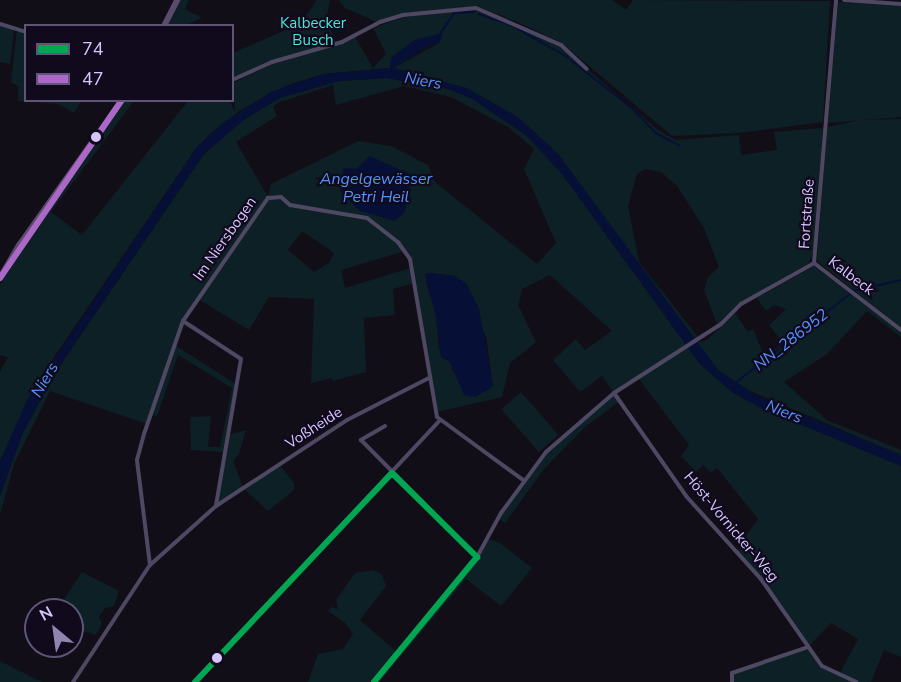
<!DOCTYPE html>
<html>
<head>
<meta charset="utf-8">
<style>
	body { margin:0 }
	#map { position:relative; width:901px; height:682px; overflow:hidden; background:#110e18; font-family:"Nunito Sans",sans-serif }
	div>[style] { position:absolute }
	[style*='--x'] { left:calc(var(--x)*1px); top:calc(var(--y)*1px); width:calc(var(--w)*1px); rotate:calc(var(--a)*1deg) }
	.green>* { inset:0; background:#0d2025; transform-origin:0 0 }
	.water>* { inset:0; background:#061037 }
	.stream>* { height:1.5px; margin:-0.75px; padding:0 0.75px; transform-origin:0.75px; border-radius:0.75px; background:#061037 }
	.minor>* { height:4px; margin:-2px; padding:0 2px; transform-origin:2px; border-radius:2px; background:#4e4862 }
	.primary>* { height:6px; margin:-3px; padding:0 3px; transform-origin:3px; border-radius:3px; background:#5c4a6c }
	.bus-1>* { height:6px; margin:-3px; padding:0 3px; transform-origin:3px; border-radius:3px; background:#00a651 }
	.bus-2>* { height:6px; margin:-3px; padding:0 3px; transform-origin:3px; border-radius:3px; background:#ac68c9 }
	.dots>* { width:16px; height:16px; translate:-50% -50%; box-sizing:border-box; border:3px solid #100a1c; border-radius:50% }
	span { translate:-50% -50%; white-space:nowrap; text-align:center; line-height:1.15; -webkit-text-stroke:4.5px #100a1c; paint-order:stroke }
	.park-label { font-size:15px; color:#49e7d9 }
	.street-label { font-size:15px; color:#d5c5ff }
	.water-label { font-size:16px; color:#5393ff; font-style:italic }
	.legend { position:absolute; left:24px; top:24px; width:210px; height:78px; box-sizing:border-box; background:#100a1c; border:2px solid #5f5577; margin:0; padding:8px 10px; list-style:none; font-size:18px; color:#d5c5ff }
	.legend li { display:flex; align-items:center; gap:12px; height:30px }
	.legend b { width:30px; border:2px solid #5f5577 }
	.north { position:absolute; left:24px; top:598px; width:60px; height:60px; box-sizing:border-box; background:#100a1c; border:2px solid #5f5577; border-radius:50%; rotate:331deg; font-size:16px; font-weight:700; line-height:24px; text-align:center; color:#d5c5ff }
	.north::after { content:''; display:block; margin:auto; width:21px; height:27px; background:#9085ae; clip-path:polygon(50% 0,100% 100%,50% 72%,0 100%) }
</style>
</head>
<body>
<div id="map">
	<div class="green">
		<i style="clip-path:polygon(180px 0,189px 0,185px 9px,202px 18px,186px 25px,167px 26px)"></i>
		<i style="clip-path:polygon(316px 0,330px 0,326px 20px,336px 42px,233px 78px,233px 53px,288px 29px,310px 11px)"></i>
		<i style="clip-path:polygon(339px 0,612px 0,626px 10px,633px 0,830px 1px,823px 122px,738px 133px,672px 136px,562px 43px,515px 21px,476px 6px,401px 14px,377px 22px,345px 8px)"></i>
		<i style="clip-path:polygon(838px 2px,901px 6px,901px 117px,828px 123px)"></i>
		<i style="clip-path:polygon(473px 9px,527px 29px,565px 50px,658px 130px,676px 140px,739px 135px,741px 155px,777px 150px,774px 132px,823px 128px,815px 247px,809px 263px,737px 305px,717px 324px,704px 290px,708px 277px,719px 267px,704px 228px,677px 186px,661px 172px,645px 169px,637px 174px,628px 206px,639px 262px,698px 337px,694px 341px,558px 154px,518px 117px,466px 88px,394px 68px,439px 43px,442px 34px,423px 38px,398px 52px,390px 68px,323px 74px,288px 85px,239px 111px,210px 134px,197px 147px,39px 379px,0 461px,0 372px,8px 357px,0 355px,0 285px,16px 254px,125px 101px,134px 101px,51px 212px,82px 235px,188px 101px,230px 101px,235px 112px,233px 83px,273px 64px,355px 37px,373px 68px,386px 54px,373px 28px,405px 17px)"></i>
		<i style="clip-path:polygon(0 25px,14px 29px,10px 64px,0 62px)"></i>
		<i style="clip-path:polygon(17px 30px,25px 33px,26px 100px,81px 101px,74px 113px,58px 104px,18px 101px,18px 86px,11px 82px)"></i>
		<i style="clip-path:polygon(evenodd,387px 78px,448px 89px,471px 98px,527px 136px,562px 174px,700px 364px,732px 392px,763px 409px,901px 466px,901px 657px,884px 650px,871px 682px,732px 682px,732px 673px,807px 647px,761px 579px,733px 550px,749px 548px,746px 536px,758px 519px,717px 468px,711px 473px,703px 465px,696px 472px,681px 456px,689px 445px,639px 379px,615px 393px,620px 401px,585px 427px,544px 469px,505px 523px,498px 518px,539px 459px,614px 393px,602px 376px,580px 392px,553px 360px,576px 339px,585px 350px,612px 331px,550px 275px,522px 289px,518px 305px,536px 342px,510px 363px,502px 397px,437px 412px,414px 283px,393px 289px,395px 315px,364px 318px,366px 372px,333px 381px,332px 378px,311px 383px,314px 299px,269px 297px,249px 330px,198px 299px,183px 321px,175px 345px,237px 385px,228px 435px,246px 430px,239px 454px,233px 461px,243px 487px,279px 464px,294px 483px,294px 490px,268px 511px,243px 488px,216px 505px,224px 452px,191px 450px,190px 417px,211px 416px,208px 447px,220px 447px,232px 388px,178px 355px,157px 416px,151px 415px,147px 424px,50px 391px,14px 464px,0 515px,0 496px,22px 435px,53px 376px,204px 154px,245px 119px,280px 98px,339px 81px,387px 78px,333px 85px,336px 105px,404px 86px,451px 97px,508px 127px,534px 149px,524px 169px,556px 243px,537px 264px,435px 182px,428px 165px,391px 146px,358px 141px,271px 184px,268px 197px,236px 142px,277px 116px,273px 106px,280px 102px,333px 85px,387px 78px,302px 231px,334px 253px,330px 262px,314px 272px,288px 250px,302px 231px,387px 78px,405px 251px,411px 268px,345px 288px,341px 270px,405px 251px,387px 78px,431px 273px,455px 276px,486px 336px,493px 386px,453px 372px,450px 362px,439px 349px,436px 316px,426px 282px,431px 273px,387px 78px,831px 623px,858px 639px,839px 675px,822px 666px,808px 647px,831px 623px)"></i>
		<i style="clip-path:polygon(901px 119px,901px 328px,817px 261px,827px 127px,860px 120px)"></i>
		<i style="clip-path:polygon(814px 266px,901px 332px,901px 337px,867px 311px,827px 354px,784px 382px,827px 420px,901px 450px,901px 455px,748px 390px,719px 371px,695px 343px,707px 340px,735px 313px,748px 332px,753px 329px,765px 358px,783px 343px,769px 325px,786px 309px,774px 305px,766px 311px,757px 298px)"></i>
		<i style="left:521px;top:392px;width:57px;height:26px;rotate:49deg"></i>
		<i style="clip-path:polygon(488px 539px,500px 543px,532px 568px,501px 606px,466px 579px,379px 682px,308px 682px,318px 654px,343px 649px,353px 634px,345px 623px,328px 611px,331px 607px,338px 609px,336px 600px,355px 573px,374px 570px,382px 575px,386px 586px,360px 620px,398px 653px)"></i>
		<i style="clip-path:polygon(82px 572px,119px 591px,114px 606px,105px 608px,99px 617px,102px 624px,96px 635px,72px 627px,72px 610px,57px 610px)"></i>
		<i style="clip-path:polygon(0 661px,42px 682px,0 682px)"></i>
	</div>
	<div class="water">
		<i style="clip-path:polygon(443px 33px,439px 43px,427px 46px,394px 68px,466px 88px,518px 117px,558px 154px,719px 371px,757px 396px,901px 455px,901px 466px,763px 409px,732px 392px,700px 364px,562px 174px,527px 136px,471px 98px,448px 89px,387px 78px,339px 81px,280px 98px,245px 119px,204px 154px,53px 375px,22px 435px,0 496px,0 461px,27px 400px,197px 147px,224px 122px,271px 92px,323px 74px,390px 68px,391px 58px,414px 40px)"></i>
		<i style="clip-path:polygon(370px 156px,412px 175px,405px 212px,395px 221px,360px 211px,340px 191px,343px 168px,356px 169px)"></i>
		<i style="clip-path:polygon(431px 273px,455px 276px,466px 283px,479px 308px,493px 387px,475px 397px,464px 395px,450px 362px,441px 357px,436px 316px,425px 274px)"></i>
	</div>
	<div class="stream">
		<i style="--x:479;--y:14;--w:36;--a:19"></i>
		<i style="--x:513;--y:26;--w:64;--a:29.7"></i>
		<i style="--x:440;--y:34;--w:25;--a:-56"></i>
		<i style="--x:454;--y:13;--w:20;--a:-3"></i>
		<i style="--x:571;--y:60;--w:76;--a:38.1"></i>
		<i style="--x:631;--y:107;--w:36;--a:46"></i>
		<i style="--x:656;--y:133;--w:27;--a:28"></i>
		<i style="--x:853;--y:291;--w:49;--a:-12.9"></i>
		<i style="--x:735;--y:383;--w:145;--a:-37.7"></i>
	</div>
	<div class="minor">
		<i style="--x:844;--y:0;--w:57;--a:4"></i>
		<i style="--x:0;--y:24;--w:27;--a:17"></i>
		<i style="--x:232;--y:80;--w:44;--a:-24.2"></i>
		<i style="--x:272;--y:62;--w:73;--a:-15.9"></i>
		<i style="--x:342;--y:42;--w:43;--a:-27.8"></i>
		<i style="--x:380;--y:22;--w:24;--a:-17"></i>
		<i style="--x:403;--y:15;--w:73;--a:-5.5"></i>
		<i style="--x:476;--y:8;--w:93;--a:23.5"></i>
		<i style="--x:561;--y:45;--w:35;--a:43"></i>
		<i style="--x:814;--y:263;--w:264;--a:-85.2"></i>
		<i style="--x:814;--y:263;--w:110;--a:37.6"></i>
		<i style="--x:183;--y:321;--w:69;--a:33.2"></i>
		<i style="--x:241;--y:359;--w:149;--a:99.7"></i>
		<i style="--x:614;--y:393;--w:126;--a:55"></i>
		<i style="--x:686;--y:496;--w:112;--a:47.9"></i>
		<i style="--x:761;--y:579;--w:106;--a:55"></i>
		<i style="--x:822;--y:666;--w:38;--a:25"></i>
		<i style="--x:385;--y:426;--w:28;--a:150"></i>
		<i style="--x:361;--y:440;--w:165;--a:45.2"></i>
		<i style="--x:150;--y:565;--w:106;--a:-97.1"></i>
		<i style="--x:137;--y:460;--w:27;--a:-75"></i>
		<i style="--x:144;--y:434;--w:120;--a:-71"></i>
		<i style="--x:183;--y:321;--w:150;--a:-55.4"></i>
		<i style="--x:268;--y:198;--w:13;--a:-4"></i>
		<i style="--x:281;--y:197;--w:12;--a:42"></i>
		<i style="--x:290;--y:205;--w:78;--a:9.6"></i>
		<i style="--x:367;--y:218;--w:39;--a:38"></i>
		<i style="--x:398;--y:242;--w:21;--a:55"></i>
		<i style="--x:410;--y:259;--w:160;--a:80.3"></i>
		<i style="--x:437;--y:417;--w:107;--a:36.2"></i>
		<i style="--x:73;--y:682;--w:140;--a:-56.7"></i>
		<i style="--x:150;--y:565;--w:89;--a:-41.8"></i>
		<i style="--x:216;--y:506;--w:157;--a:-33.3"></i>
		<i style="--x:347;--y:420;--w:92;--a:-27.1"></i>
		<i style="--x:195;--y:682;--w:359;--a:-46.9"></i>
		<i style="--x:374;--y:682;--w:162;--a:-50.5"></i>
		<i style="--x:477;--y:557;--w:50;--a:-61.4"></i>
		<i style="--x:501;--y:513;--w:76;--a:-53.6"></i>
		<i style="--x:546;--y:452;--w:90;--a:-40.9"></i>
		<i style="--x:614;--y:393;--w:127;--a:-32.8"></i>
		<i style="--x:721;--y:324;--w:28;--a:-45"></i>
		<i style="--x:741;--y:304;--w:84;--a:-29.3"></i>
		<i style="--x:732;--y:682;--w:9;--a:-90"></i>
		<i style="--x:732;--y:673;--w:80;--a:-18.9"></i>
	</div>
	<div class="primary">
		<i style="--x:164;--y:26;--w:29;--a:-63"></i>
		<i style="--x:0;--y:278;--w:39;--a:-60"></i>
		<i style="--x:20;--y:244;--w:176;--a:-54.7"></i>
	</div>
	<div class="bus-1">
		<i style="--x:392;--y:473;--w:120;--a:44.7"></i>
		<i style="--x:195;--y:682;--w:287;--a:-46.7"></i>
		<i style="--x:374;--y:682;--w:162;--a:-50.5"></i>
	</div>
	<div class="bus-2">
		<i style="--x:0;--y:278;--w:216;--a:-55.6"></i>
	</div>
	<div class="dots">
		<i style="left:96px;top:137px;background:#d5c5ff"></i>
		<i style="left:217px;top:658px;background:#d5c5ff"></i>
	</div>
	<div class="park-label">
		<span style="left:313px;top:32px">Kalbecker<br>Busch</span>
	</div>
	<div class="street-label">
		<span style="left:807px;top:214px;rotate:-86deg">Fortstraße</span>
		<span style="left:225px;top:239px;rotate:-55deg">Im Niersbogen</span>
		<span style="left:851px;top:276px;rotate:37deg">Kalbeck</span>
		<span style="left:314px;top:428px;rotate:-33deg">Voßheide</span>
		<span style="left:731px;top:527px;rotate:50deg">Höst-Vornicker-Weg</span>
	</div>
	<div class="water-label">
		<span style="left:423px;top:81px;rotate:10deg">Niers</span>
		<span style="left:376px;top:188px">Angelgewässer<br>Petri Heil</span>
		<span style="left:791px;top:340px;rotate:-38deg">NN_286952</span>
		<span style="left:45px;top:380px;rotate:-60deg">Niers</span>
		<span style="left:784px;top:412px;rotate:22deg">Niers</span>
	</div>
	<ul class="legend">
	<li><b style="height:8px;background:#00a651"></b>74</li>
	<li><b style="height:8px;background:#ac68c9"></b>47</li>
	</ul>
	<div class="north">N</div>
</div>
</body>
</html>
